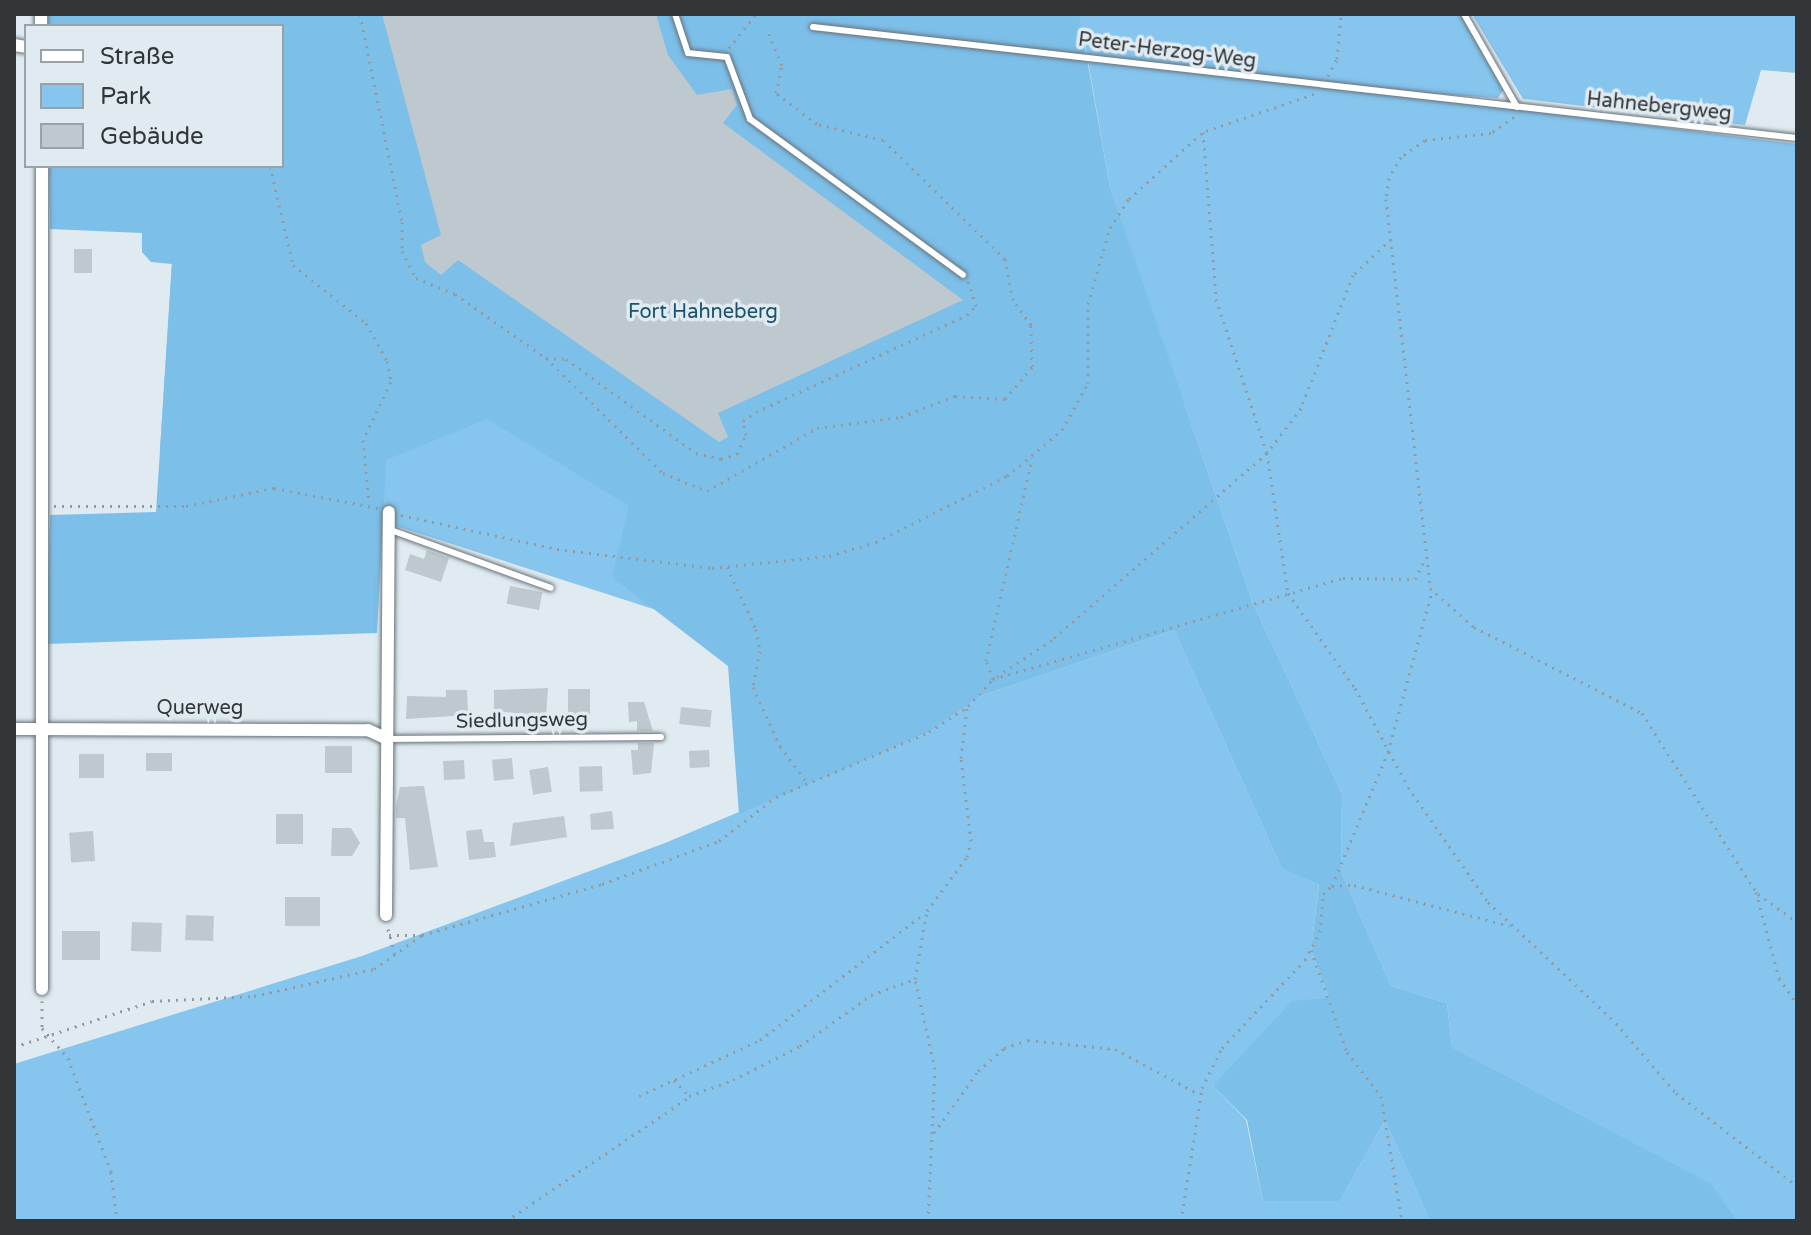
<!DOCTYPE html>
<html>
<head>
<meta charset="utf-8">
<style>
	body { margin:0 }
	#map { position:relative; width:1811px; height:1235px; overflow:hidden; background:#dfeaf1; font-family:"Varela Round",sans-serif }
	div>[style] { position:absolute }
	[style*='--x'] { left:calc(var(--x)*1px); top:calc(var(--y)*1px); width:calc(var(--w)*1px); rotate:calc(var(--a)*1deg) }
	.green>* { inset:0; background:#85c5ee }
	.forest>* { inset:0; background:#7cbfe9 }
	.building>* { inset:0; background:#bec8cf; transform-origin:0 0 }
	.path>* { height:3px; margin-top:-1.5px; transform-origin:0; background:repeating-linear-gradient(90deg,#939ba0 0 2px,transparent 0 8px) }
	.roads { filter:drop-shadow(0 0 2px #687278) drop-shadow(0 0 2px #687278) }
	.lane>* { height:6px; margin:-3px; padding:0 3px; transform-origin:3px; border-radius:3px; background:#fff }
	.street>* { height:12px; margin:-6px; padding:0 6px; transform-origin:6px; border-radius:6px; background:#fff }
	span { translate:-50% -50%; white-space:nowrap; text-align:center; line-height:1.15; -webkit-text-stroke:7px #dfeaf1; paint-order:stroke }
	.street-label { font-size:20px; color:#323639 }
	.park-label { font-size:20px; color:#1d506d }
	.frame { position:absolute; inset:0; border:16px solid #323639; pointer-events:none }
	.legend { position:absolute; left:24px; top:24px; width:260px; height:144px; box-sizing:border-box; background:#dfeaf1; border:2px solid #9aa2a7; margin:0; padding:10px 14px; list-style:none; font-size:24px; color:#323639 }
	.legend li { display:flex; align-items:center; gap:16px; height:40px }
	.legend b { width:40px; border:2px solid #9aa2a7 }
</style>
</head>
<body>
<div id="map">
	<div class="green">
		<i style="clip-path:polygon(evenodd,188px 14px,1462px 14px,1504px 89px,1498px 98px,1356px 89px,1797px 144px,1797px 1221px,1738px 1221px,1709px 1183px,1452px 1047px,1447px 1003px,1391px 986px,1341px 871px,1342px 794px,1252px 601px,1184px 403px,731px 634px,160px 450px,178px 166px,282px 166px,282px 26px,188px 14px,1082px 27px,1110px 187px,1166px 354px,1066px 87px,1082px 27px)"></i>
		<i style="clip-path:polygon(1472px 14px,1797px 14px,1797px 73px,1761px 70px,1745px 125px,1523px 99px)"></i>
		<i style="clip-path:polygon(1174px 630px,1282px 869px,1319px 883px,1311px 950px,1329px 998px,1213px 1086px,1246px 1120px,1263px 1201px,1340px 1201px,1385px 1120px,1430px 1221px,14px 1221px,14px 1064px,362px 956px,665px 843px,929px 732px,981px 696px)"></i>
	</div>
	<div class="forest">
		<i style="clip-path:polygon(48px 14px,1079px 14px,1110px 187px,1252px 601px,1342px 794px,1341px 871px,1391px 986px,1447px 1003px,1452px 1047px,1710px 1183px,1738px 1221px,1430px 1221px,1385px 1120px,1340px 1201px,1263px 1201px,1247px 1120px,1213px 1086px,1292px 1001px,1329px 998px,1311px 950px,1319px 884px,1282px 869px,1174px 630px,981px 696px,929px 732px,739px 814px,728px 666px,612px 577px,629px 506px,487px 419px,386px 460px,377px 633px,46px 644px,50px 515px,156px 512px,172px 264px,151px 262px,142px 252px,142px 233px,50px 229px,49px 166px,282px 166px,282px 26px,48px 26px)"></i>
	</div>
	<div class="building">
		<i style="clip-path:polygon(382px 14px,656px 14px,668px 55px,697px 95px,732px 89px,737px 105px,723px 123px,963px 300px,718px 413px,728px 437px,719px 442px,458px 260px,441px 275px,425px 262px,421px 245px,441px 235px)"></i>
		<i style="left:92px;top:249px;width:24px;height:18px;rotate:90deg"></i>
		<i style="clip-path:polygon(427px 550px,449px 558px,441px 582px,405px 570px,410px 554px,424px 559px)"></i>
		<i style="left:510px;top:586px;width:33px;height:18px;rotate:11deg"></i>
		<i style="clip-path:polygon(548px 688px,546px 716px,494px 711px,494px 690px)"></i>
		<i style="left:568px;top:689px;width:22px;height:36px"></i>
		<i style="clip-path:polygon(446px 690px,467px 690px,468px 715px,406px 719px,407px 696px,446px 697px)"></i>
		<i style="clip-path:polygon(628px 702px,644px 702px,653px 731px,637px 731px,637px 721px,629px 722px)"></i>
		<i style="left:681px;top:707px;width:31px;height:17px;rotate:6deg"></i>
		<i style="clip-path:polygon(638px 743px,654px 743px,651px 773px,633px 775px,631px 750px,638px 750px)"></i>
		<i style="left:325px;top:746px;width:27px;height:27px"></i>
		<i style="left:709px;top:750px;width:17px;height:20px;rotate:87deg"></i>
		<i style="left:146px;top:753px;width:26px;height:18px"></i>
		<i style="left:79px;top:754px;width:25px;height:24px"></i>
		<i style="left:512px;top:758px;width:21px;height:20px;rotate:85deg"></i>
		<i style="left:464px;top:760px;width:19px;height:21px;rotate:87deg"></i>
		<i style="left:602px;top:766px;width:25px;height:23px;rotate:88deg"></i>
		<i style="left:548px;top:767px;width:25px;height:19px;rotate:81deg"></i>
		<i style="clip-path:polygon(424px 786px,438px 867px,410px 870px,405px 818px,396px 818px,396px 806px,400px 787px)"></i>
		<i style="clip-path:polygon(612px 811px,614px 829px,591px 830px,590px 814px)"></i>
		<i style="left:276px;top:814px;width:27px;height:30px"></i>
		<i style="clip-path:polygon(564px 816px,567px 837px,510px 846px,513px 823px)"></i>
		<i style="clip-path:polygon(332px 828px,351px 828px,360px 843px,352px 856px,331px 856px)"></i>
		<i style="clip-path:polygon(482px 829px,484px 842px,494px 842px,496px 857px,469px 860px,466px 831px)"></i>
		<i style="left:93px;top:831px;width:30px;height:24px;rotate:86deg"></i>
		<i style="left:285px;top:897px;width:35px;height:29px"></i>
		<i style="left:186px;top:915px;width:28px;height:25px;rotate:2deg"></i>
		<i style="left:132px;top:922px;width:30px;height:29px;rotate:2deg"></i>
		<i style="left:100px;top:931px;width:29px;height:38px;rotate:90deg"></i>
	</div>
	<div class="path">
		<i style="--x:360;--y:14;--w:212;--a:78.6"></i>
		<i style="--x:402;--y:222;--w:29;--a:90"></i>
		<i style="--x:402;--y:251;--w:30;--a:63"></i>
		<i style="--x:416;--y:278;--w:42;--a:22.3"></i>
		<i style="--x:455;--y:294;--w:111;--a:35.1"></i>
		<i style="--x:546;--y:358;--w:20;--a:3"></i>
		<i style="--x:566;--y:359;--w:160;--a:35.9"></i>
		<i style="--x:696;--y:453;--w:26;--a:13"></i>
		<i style="--x:721;--y:459;--w:17;--a:-17"></i>
		<i style="--x:737;--y:454;--w:21;--a:-65"></i>
		<i style="--x:746;--y:435;--w:14;--a:-102"></i>
		<i style="--x:743;--y:421;--w:16;--a:-35"></i>
		<i style="--x:756;--y:412;--w:232;--a:-24.7"></i>
		<i style="--x:967;--y:315;--w:13;--a:-45"></i>
		<i style="--x:976;--y:306;--w:26;--a:-108"></i>
		<i style="--x:729;--y:48;--w:43;--a:-51.5"></i>
		<i style="--x:1328;--y:76;--w:19;--a:-62"></i>
		<i style="--x:1337;--y:59;--w:45;--a:-84.9"></i>
		<i style="--x:1314;--y:94;--w:117;--a:161.1"></i>
		<i style="--x:1203;--y:132;--w:168;--a:85.5"></i>
		<i style="--x:1216;--y:299;--w:162;--a:71.7"></i>
		<i style="--x:1267;--y:453;--w:285;--a:139"></i>
		<i style="--x:1052;--y:640;--w:71;--a:146.5"></i>
		<i style="--x:993;--y:679;--w:364;--a:-16.1"></i>
		<i style="--x:1343;--y:578;--w:72;--a:0.8"></i>
		<i style="--x:1415;--y:579;--w:22;--a:-63"></i>
		<i style="--x:1514;--y:117;--w:28;--a:145"></i>
		<i style="--x:1491;--y:133;--w:66;--a:173.9"></i>
		<i style="--x:1425;--y:140;--w:29;--a:145"></i>
		<i style="--x:1401;--y:157;--w:24;--a:120"></i>
		<i style="--x:1389;--y:178;--w:21;--a:98"></i>
		<i style="--x:1386;--y:199;--w:391;--a:83.5"></i>
		<i style="--x:1430;--y:588;--w:59;--a:41.6"></i>
		<i style="--x:1474;--y:627;--w:189;--a:27.1"></i>
		<i style="--x:1642;--y:713;--w:212;--a:57.5"></i>
		<i style="--x:1756;--y:892;--w:89;--a:75"></i>
		<i style="--x:1779;--y:978;--w:32;--a:55"></i>
		<i style="--x:270;--y:166;--w:102;--a:76.9"></i>
		<i style="--x:293;--y:265;--w:93;--a:38.5"></i>
		<i style="--x:366;--y:323;--w:43;--a:61.1"></i>
		<i style="--x:387;--y:361;--w:21;--a:79"></i>
		<i style="--x:391;--y:382;--w:64;--a:115.8"></i>
		<i style="--x:363;--y:440;--w:64;--a:84.6"></i>
		<i style="--x:1391;--y:239;--w:52;--a:136.5"></i>
		<i style="--x:1353;--y:275;--w:143;--a:111.4"></i>
		<i style="--x:1301;--y:408;--w:56;--a:127.1"></i>
		<i style="--x:1267;--y:453;--w:142;--a:81.5"></i>
		<i style="--x:1288;--y:593;--w:116;--a:54.8"></i>
		<i style="--x:1355;--y:688;--w:112;--a:61.8"></i>
		<i style="--x:1408;--y:787;--w:140;--a:55.2"></i>
		<i style="--x:1488;--y:902;--w:176;--a:43.4"></i>
		<i style="--x:1616;--y:1023;--w:92;--a:49.4"></i>
		<i style="--x:1676;--y:1093;--w:153;--a:37.5"></i>
		<i style="--x:546;--y:358;--w:164;--a:44.5"></i>
		<i style="--x:663;--y:473;--w:48;--a:22.2"></i>
		<i style="--x:707;--y:491;--w:127;--a:-29.8"></i>
		<i style="--x:817;--y:428;--w:85;--a:-7.5"></i>
		<i style="--x:901;--y:417;--w:58;--a:-21.3"></i>
		<i style="--x:955;--y:396;--w:50;--a:3.4"></i>
		<i style="--x:1005;--y:399;--w:42;--a:-49.8"></i>
		<i style="--x:1032;--y:367;--w:42;--a:-91.4"></i>
		<i style="--x:1031;--y:325;--w:31;--a:-126"></i>
		<i style="--x:1013;--y:300;--w:42;--a:-101"></i>
		<i style="--x:1005;--y:259;--w:170;--a:-135.7"></i>
		<i style="--x:883;--y:140;--w:68;--a:-166.4"></i>
		<i style="--x:817;--y:124;--w:51;--a:-142.9"></i>
		<i style="--x:776;--y:93;--w:29;--a:-78"></i>
		<i style="--x:782;--y:65;--w:34;--a:-113"></i>
		<i style="--x:54;--y:506;--w:132;--a:0"></i>
		<i style="--x:186;--y:506;--w:90;--a:-11.6"></i>
		<i style="--x:274;--y:488;--w:106;--a:10.9"></i>
		<i style="--x:401;--y:515;--w:160;--a:12.3"></i>
		<i style="--x:557;--y:549;--w:156;--a:7"></i>
		<i style="--x:712;--y:568;--w:118;--a:-5.9"></i>
		<i style="--x:829;--y:556;--w:49;--a:-16.6"></i>
		<i style="--x:876;--y:542;--w:147;--a:-26.7"></i>
		<i style="--x:1007;--y:476;--w:72;--a:-39.9"></i>
		<i style="--x:1062;--y:430;--w:54;--a:-61"></i>
		<i style="--x:1088;--y:383;--w:79;--a:-90"></i>
		<i style="--x:1088;--y:304;--w:79;--a:-73.9"></i>
		<i style="--x:1110;--y:228;--w:35;--a:-57"></i>
		<i style="--x:1129;--y:199;--w:100;--a:-42.2"></i>
		<i style="--x:727;--y:567;--w:68;--a:64.9"></i>
		<i style="--x:756;--y:629;--w:22;--a:80"></i>
		<i style="--x:760;--y:651;--w:37;--a:101"></i>
		<i style="--x:753;--y:687;--w:65;--a:65.4"></i>
		<i style="--x:780;--y:746;--w:46;--a:53.9"></i>
		<i style="--x:1332;--y:886;--w:22;--a:-3"></i>
		<i style="--x:1354;--y:885;--w:161;--a:14.7"></i>
		<i style="--x:1758;--y:894;--w:48;--a:35.7"></i>
		<i style="--x:388;--y:929;--w:28;--a:75"></i>
		<i style="--x:389;--y:935;--w:33;--a:0"></i>
		<i style="--x:1311;--y:950;--w:108;--a:70.6"></i>
		<i style="--x:1347;--y:1052;--w:56;--a:52.3"></i>
		<i style="--x:1381;--y:1096;--w:127;--a:80.5"></i>
		<i style="--x:42;--y:1001;--w:27;--a:90"></i>
		<i style="--x:42;--y:1028;--w:40;--a:49"></i>
		<i style="--x:68;--y:1058;--w:122;--a:69.3"></i>
		<i style="--x:111;--y:1172;--w:49;--a:83"></i>
		<i style="--x:14;--y:1047;--w:145;--a:-18.4"></i>
		<i style="--x:152;--y:1001;--w:102;--a:-2.8"></i>
		<i style="--x:254;--y:996;--w:123;--a:-12.7"></i>
		<i style="--x:374;--y:969;--w:59;--a:-35.3"></i>
		<i style="--x:422;--y:935;--w:187;--a:-15.8"></i>
		<i style="--x:602;--y:884;--w:125;--a:-20.2"></i>
		<i style="--x:719;--y:841;--w:72;--a:-37.7"></i>
		<i style="--x:776;--y:797;--w:166;--a:-23"></i>
		<i style="--x:929;--y:732;--w:47;--a:-33.7"></i>
		<i style="--x:968;--y:706;--w:37;--a:-47"></i>
		<i style="--x:993;--y:679;--w:19;--a:-111"></i>
		<i style="--x:986;--y:661;--w:208;--a:-77.2"></i>
		<i style="--x:674;--y:1080;--w:22;--a:47"></i>
		<i style="--x:689;--y:1096;--w:47;--a:-20"></i>
		<i style="--x:733;--y:1080;--w:75;--a:-26.9"></i>
		<i style="--x:800;--y:1046;--w:87;--a:-35.7"></i>
		<i style="--x:871;--y:995;--w:47;--a:-20"></i>
		<i style="--x:639;--y:1096;--w:133;--a:-24.8"></i>
		<i style="--x:760;--y:1040;--w:208;--a:-37.6"></i>
		<i style="--x:934;--y:1133;--w:76;--a:-54.6"></i>
		<i style="--x:978;--y:1071;--w:35;--a:-41"></i>
		<i style="--x:1004;--y:1048;--w:25;--a:-18"></i>
		<i style="--x:1028;--y:1040;--w:87;--a:5.9"></i>
		<i style="--x:1115;--y:1049;--w:95;--a:28.2"></i>
		<i style="--x:506;--y:1221;--w:220;--a:-34.1"></i>
		<i style="--x:928;--y:1221;--w:152;--a:-87.4"></i>
		<i style="--x:935;--y:1069;--w:92;--a:-102.5"></i>
		<i style="--x:915;--y:979;--w:69;--a:-80"></i>
		<i style="--x:927;--y:911;--w:67;--a:-53.5"></i>
		<i style="--x:967;--y:857;--w:16;--a:-76"></i>
		<i style="--x:971;--y:841;--w:84;--a:-96.9"></i>
		<i style="--x:961;--y:758;--w:50;--a:-83.2"></i>
		<i style="--x:1181;--y:1221;--w:135;--a:-81"></i>
		<i style="--x:1202;--y:1088;--w:45;--a:-63.4"></i>
		<i style="--x:1222;--y:1048;--w:121;--a:-46.7"></i>
		<i style="--x:1305;--y:960;--w:32;--a:-62"></i>
		<i style="--x:1320;--y:932;--w:38;--a:-85"></i>
		<i style="--x:1323;--y:894;--w:12;--a:-42"></i>
		<i style="--x:1332;--y:886;--w:145;--a:-67.3"></i>
		<i style="--x:1388;--y:752;--w:167;--a:-74.7"></i>
	</div>
	<div class="roads">
		<div class="lane">
			<i style="--x:675;--y:14;--w:41;--a:71.6"></i>
			<i style="--x:688;--y:53;--w:39;--a:6"></i>
			<i style="--x:727;--y:57;--w:66;--a:69.6"></i>
			<i style="--x:750;--y:119;--w:264;--a:36.2"></i>
			<i style="--x:1464;--y:14;--w:107;--a:60.3"></i>
			<i style="--x:813;--y:27;--w:990;--a:6.44"></i>
			<i style="--x:388;--y:529;--w:173;--a:19.9"></i>
			<i style="--x:388;--y:739;--w:273;--a:-0.4"></i>
		</div>
		<div class="street">
			<i style="--x:41;--y:14;--w:12;--a:90"></i>
			<i style="--x:14;--y:45;--w:12;--a:9"></i>
			<i style="--x:42;--y:166;--w:823;--a:90"></i>
			<i style="--x:14;--y:729;--w:354;--a:0.2"></i>
			<i style="--x:368;--y:730;--w:19;--a:25"></i>
			<i style="--x:386;--y:915;--w:403;--a:-89.6"></i>
		</div>
	</div>
	<div class="street-label">
		<span style="left:1167px;top:51px;rotate:7deg">Peter-Herzog-Weg</span>
		<span style="left:1659px;top:107px;rotate:6deg">Hahnebergweg</span>
		<span style="left:200px;top:708px">Querweg</span>
		<span style="left:522px;top:721px;rotate:-1deg">Siedlungsweg</span>
	</div>
	<div class="park-label">
		<span style="left:703px;top:312px">Fort Hahneberg</span>
	</div>
	<div class="frame"></div>
	<ul class="legend">
	<li><b style="height:10px;background:#fff"></b>Straße</li>
	<li><b style="height:22px;background:#85c5ee"></b>Park</li>
	<li><b style="height:22px;background:#bec8cf"></b>Gebäude</li>
	</ul>
</div>
</body>
</html>
